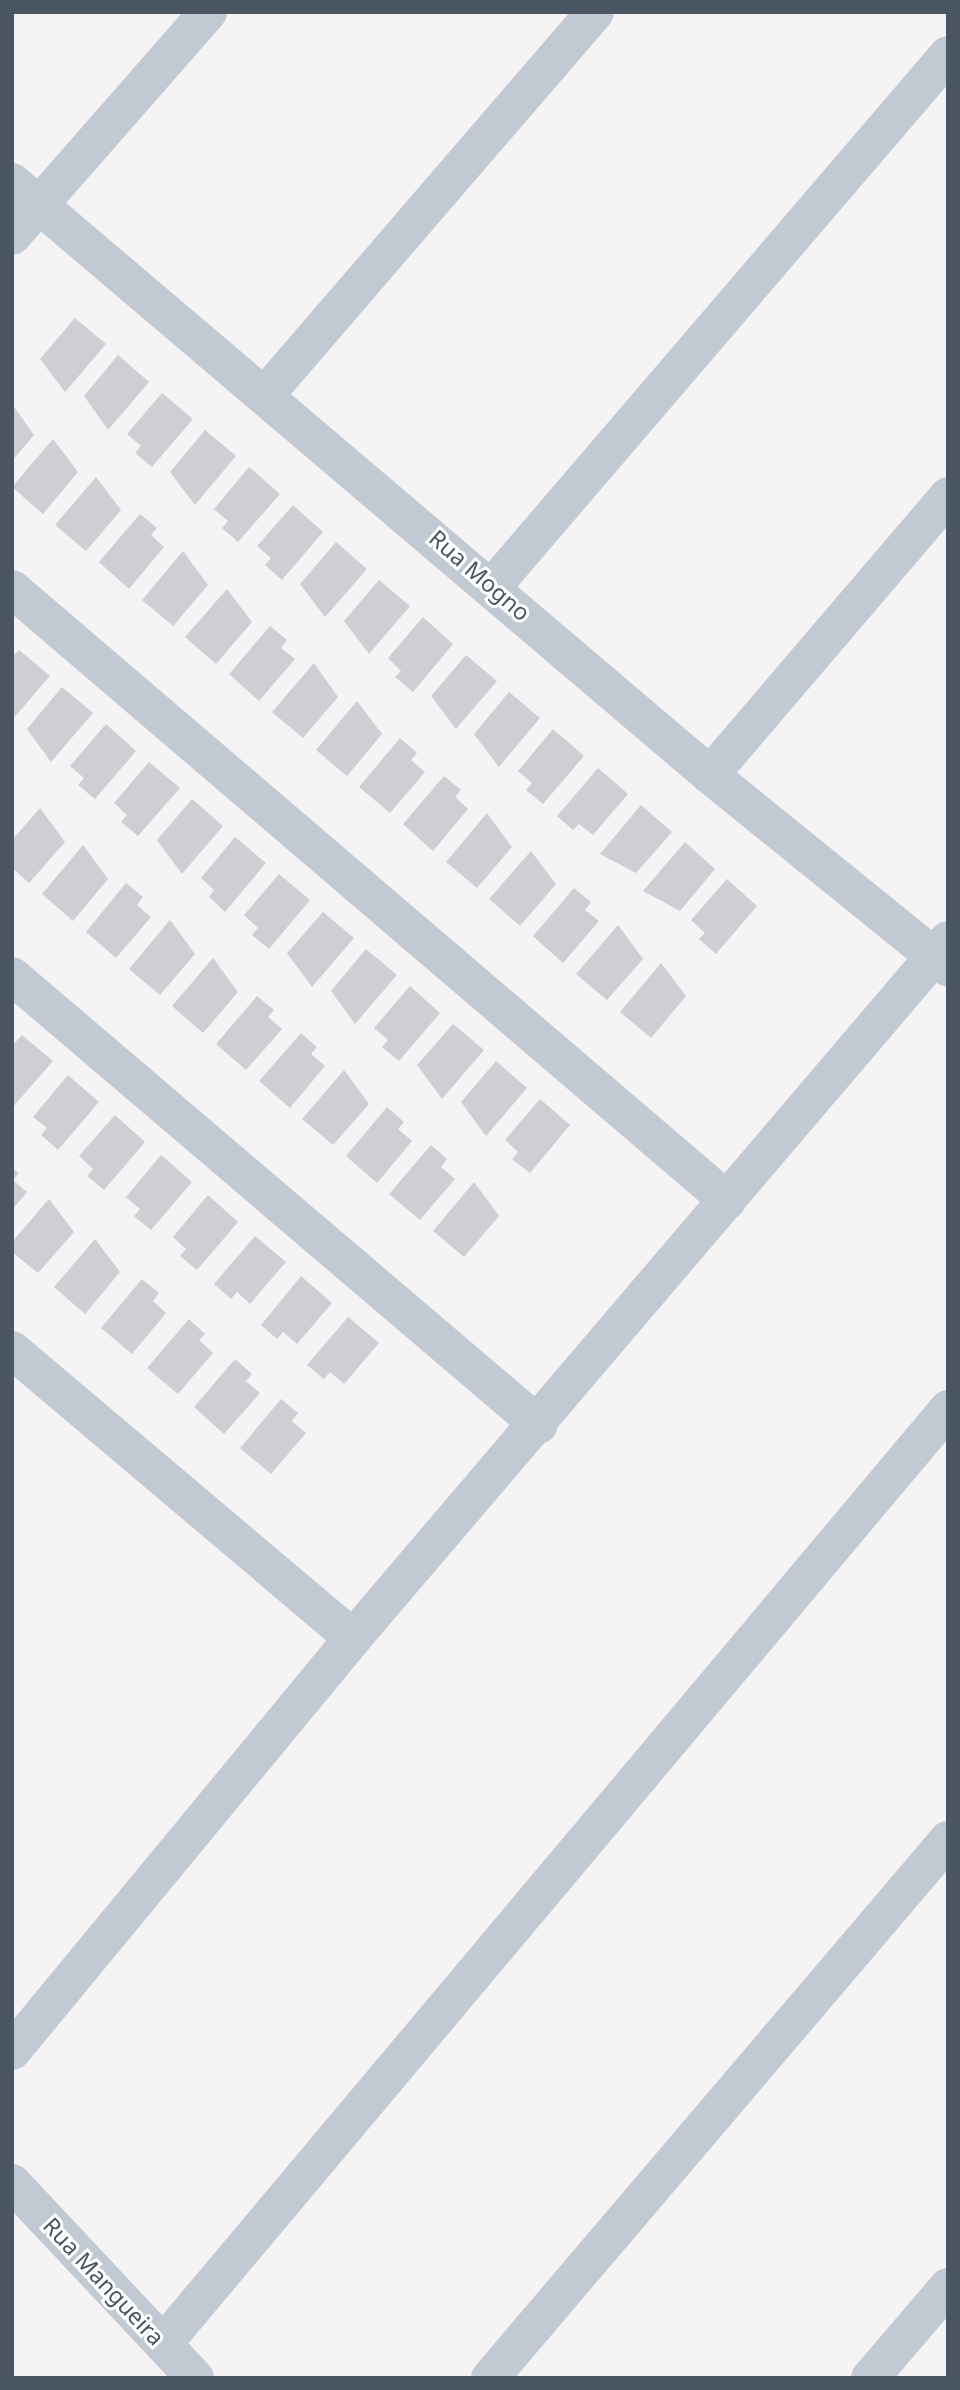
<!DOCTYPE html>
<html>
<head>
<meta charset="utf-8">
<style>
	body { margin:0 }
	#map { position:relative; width:960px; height:2390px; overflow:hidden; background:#f5f3f3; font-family:"Noto Sans",sans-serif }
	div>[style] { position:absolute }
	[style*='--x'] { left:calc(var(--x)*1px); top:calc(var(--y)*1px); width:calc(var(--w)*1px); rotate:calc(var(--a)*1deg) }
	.building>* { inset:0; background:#cdcfd5 }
	.street>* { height:38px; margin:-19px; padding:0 19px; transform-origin:19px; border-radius:19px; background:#c1cad2 }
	span { translate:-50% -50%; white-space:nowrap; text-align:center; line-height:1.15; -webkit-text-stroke:6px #fff; paint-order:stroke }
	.street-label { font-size:23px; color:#4a5661 }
	.frame { position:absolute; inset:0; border:14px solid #4a5661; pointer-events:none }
</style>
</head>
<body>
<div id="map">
	<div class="building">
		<i style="clip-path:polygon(75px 318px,106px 344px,65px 392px,40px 359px)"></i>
		<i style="clip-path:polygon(118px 355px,149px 382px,108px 430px,84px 396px)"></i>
		<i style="clip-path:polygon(162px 393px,193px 419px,152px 467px,135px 453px,141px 446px,127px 434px)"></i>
		<i style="clip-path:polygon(12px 404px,34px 435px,12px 461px)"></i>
		<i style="clip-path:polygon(205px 430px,236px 456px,195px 505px,170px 472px)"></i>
		<i style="clip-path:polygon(53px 439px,78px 472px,43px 514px,12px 487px)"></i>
		<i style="clip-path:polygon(249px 467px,280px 494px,238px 542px,222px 528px,228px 521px,214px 509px)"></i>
		<i style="clip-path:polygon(96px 477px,121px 510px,86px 551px,55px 525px)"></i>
		<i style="clip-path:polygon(293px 505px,323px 532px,282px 580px,265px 565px,271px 558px,257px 546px)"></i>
		<i style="clip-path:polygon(140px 514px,157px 528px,151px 535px,164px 547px,129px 589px,99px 562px)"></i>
		<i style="clip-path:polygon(336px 542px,367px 569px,325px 617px,300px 584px)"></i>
		<i style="clip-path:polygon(183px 551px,208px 585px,173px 626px,142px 600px)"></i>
		<i style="clip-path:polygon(379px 580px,410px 606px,369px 654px,344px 621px)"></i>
		<i style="clip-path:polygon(227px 589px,252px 622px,216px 664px,185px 637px)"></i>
		<i style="clip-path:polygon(423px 617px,453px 644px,413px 692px,395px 677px,401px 671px,388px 658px)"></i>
		<i style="clip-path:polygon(270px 626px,287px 640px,281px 648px,295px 659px,259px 701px,229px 674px)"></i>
		<i style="clip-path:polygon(19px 650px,50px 676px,12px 720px,12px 657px)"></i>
		<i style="clip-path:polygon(466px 655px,497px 681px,456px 729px,431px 696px)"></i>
		<i style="clip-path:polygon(314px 663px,338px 697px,303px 738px,272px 712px)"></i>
		<i style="clip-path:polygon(62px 687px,93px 713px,51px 762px,27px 729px)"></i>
		<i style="clip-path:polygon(509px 692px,540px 718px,499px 767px,474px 734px)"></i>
		<i style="clip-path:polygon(357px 701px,382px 734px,347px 776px,316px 750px)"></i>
		<i style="clip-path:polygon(106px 724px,136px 751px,95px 799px,78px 785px,84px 778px,70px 766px)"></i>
		<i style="clip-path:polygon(553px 729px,584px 756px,543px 804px,526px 790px,532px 783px,518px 771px)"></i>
		<i style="clip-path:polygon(400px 738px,417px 753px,411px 760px,425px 772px,390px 813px,359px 787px)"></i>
		<i style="clip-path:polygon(149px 762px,180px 788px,138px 836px,121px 822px,127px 815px,114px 803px)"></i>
		<i style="clip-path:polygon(598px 768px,628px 794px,593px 835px,579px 824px,573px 830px,557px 816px)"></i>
		<i style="clip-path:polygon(444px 776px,461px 790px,455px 797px,468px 809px,433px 851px,403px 824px)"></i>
		<i style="clip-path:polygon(192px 799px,223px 826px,182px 874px,157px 840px)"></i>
		<i style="clip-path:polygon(641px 805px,672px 832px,636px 873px,600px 854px)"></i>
		<i style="clip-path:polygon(40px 808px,65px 842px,29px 883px,12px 868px,12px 840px)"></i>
		<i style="clip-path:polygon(487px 813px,512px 847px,477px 888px,446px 862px)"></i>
		<i style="clip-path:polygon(235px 837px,266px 863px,225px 912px,209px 897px,214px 890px,201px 878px)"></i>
		<i style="clip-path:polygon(685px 842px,715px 869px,680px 911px,643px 891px)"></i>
		<i style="clip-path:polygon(83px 845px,108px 879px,73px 921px,42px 894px)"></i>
		<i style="clip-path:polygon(531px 851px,556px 884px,520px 926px,489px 899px)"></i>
		<i style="clip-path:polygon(279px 874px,310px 900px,269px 949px,252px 935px,258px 928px,244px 915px)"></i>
		<i style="clip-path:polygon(727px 879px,757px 906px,716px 954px,699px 939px,705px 933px,691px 920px)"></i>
		<i style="clip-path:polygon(126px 883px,143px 897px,137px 905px,151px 917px,116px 958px,86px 932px)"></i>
		<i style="clip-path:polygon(574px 888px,591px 902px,585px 910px,599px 921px,563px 963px,533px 936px)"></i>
		<i style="clip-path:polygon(323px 912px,354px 938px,312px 987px,287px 953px)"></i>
		<i style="clip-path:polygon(170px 920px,195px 954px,160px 995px,129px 969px)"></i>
		<i style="clip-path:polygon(618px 925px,643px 959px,607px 1000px,576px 974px)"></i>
		<i style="clip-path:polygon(366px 949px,397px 975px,355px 1024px,331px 991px)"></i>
		<i style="clip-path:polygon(213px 958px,238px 992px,203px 1033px,172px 1006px)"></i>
		<i style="clip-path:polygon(661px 963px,686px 996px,651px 1038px,620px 1012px)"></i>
		<i style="clip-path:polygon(410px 986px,440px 1013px,399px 1061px,382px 1047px,388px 1040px,374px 1028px)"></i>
		<i style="clip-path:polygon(257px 996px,274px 1010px,268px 1017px,282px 1029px,246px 1070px,216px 1044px)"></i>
		<i style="clip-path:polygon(453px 1024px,484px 1050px,442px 1099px,417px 1065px)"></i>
		<i style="clip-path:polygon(301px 1033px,317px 1047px,311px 1054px,325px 1066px,290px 1108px,259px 1081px)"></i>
		<i style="clip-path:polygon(22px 1035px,53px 1061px,12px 1108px,12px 1046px)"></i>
		<i style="clip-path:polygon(496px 1061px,527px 1088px,486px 1136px,461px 1102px)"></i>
		<i style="clip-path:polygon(344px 1070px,369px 1104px,333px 1145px,302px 1119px)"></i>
		<i style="clip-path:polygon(68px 1075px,99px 1102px,58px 1150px,41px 1135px,47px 1128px,33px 1117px)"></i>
		<i style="clip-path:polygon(540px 1099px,570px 1125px,530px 1173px,512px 1159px,518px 1152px,505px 1140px)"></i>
		<i style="clip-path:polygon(387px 1107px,404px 1122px,398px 1129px,412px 1141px,377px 1183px,346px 1156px)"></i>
		<i style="clip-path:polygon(115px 1115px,145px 1142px,104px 1190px,87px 1176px,93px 1169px,79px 1156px)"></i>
		<i style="clip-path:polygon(431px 1145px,447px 1159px,441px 1167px,455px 1179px,420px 1220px,389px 1194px)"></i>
		<i style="clip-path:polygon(161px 1155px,192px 1182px,151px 1230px,134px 1216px,140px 1209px,126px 1197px)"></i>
		<i style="clip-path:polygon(12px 1168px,19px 1173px,13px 1180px,27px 1192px,12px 1210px)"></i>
		<i style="clip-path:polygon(474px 1182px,499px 1216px,464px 1257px,433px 1231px)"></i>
		<i style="clip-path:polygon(208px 1195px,238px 1222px,197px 1270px,180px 1256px,186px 1249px,173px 1237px)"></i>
		<i style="clip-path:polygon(49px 1199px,74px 1232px,38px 1273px,12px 1252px,12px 1242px)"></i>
		<i style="clip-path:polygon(255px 1236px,286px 1262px,250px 1304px,237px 1292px,231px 1299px,214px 1284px)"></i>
		<i style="clip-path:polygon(95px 1239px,120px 1272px,85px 1314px,54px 1287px)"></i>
		<i style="clip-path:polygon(301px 1276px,332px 1303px,297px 1344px,283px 1332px,277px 1339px,261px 1325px)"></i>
		<i style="clip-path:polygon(142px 1279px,159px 1293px,153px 1301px,166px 1313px,132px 1354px,101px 1328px)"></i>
		<i style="clip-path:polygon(348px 1317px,379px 1343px,344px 1384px,330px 1372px,324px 1379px,307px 1365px)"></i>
		<i style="clip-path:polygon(189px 1319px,205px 1334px,199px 1340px,213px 1353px,178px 1394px,147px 1368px)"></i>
		<i style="clip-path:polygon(235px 1359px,252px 1374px,246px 1381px,260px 1393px,224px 1434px,194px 1407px)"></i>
		<i style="clip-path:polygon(281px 1399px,298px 1413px,292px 1421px,306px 1433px,271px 1474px,240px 1448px)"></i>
	</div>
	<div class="street">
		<i style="--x:12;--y:182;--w:916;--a:40.35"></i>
		<i style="--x:710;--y:775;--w:306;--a:39"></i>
		<i style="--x:12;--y:236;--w:298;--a:-48.8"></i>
		<i style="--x:266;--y:394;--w:504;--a:-49.26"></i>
		<i style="--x:493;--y:586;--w:699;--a:-49.41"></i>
		<i style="--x:12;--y:589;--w:941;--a:40.52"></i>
		<i style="--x:710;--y:775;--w:367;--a:-49.5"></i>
		<i style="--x:12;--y:976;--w:692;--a:40.43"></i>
		<i style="--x:12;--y:1350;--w:446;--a:40.2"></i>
		<i style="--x:12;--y:2051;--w:536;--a:-50.45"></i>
		<i style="--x:353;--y:1638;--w:917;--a:-49.55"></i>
		<i style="--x:12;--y:2183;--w:267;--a:46.8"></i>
		<i style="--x:163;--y:2344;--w:1221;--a:-49.98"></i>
		<i style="--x:490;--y:2378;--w:707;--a:-49.59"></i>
		<i style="--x:870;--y:2378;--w:120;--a:-49.4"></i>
	</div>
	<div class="street-label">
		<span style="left:480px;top:575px;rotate:41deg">Rua Mogno</span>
		<span style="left:104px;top:2281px;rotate:47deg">Rua Mangueira</span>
	</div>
	<div class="frame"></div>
</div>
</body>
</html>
